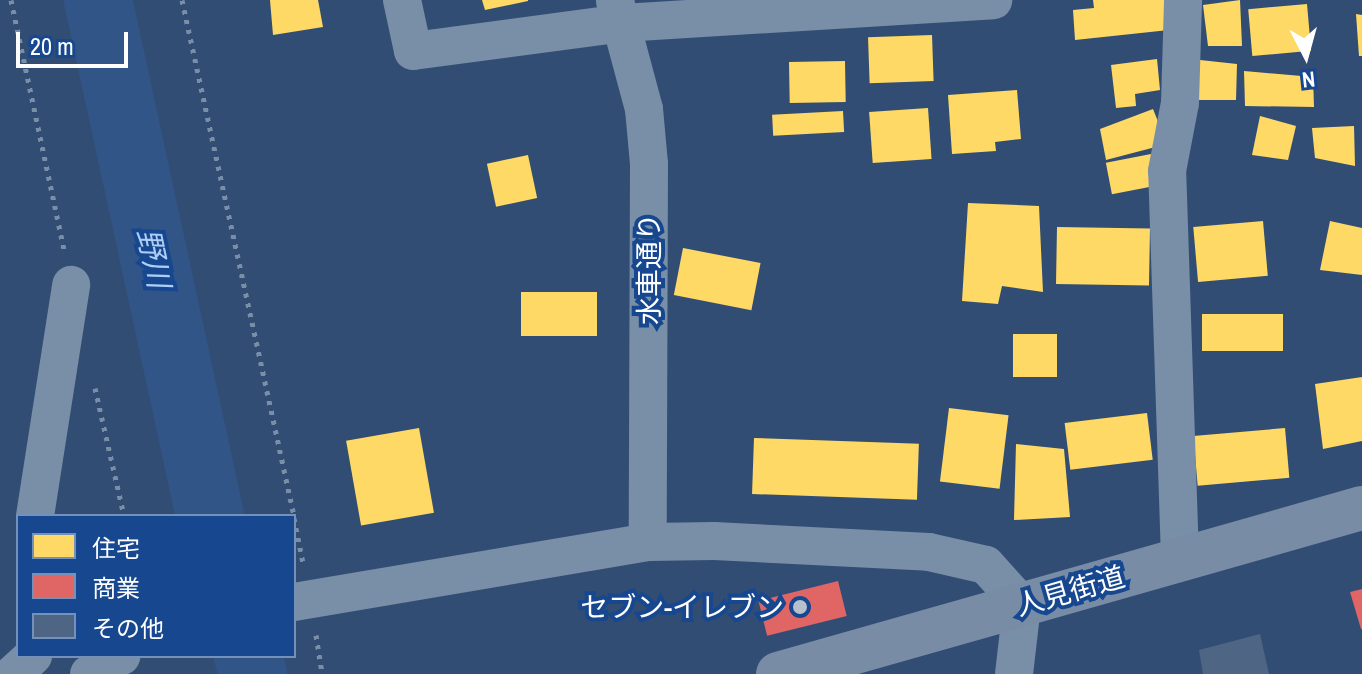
<!DOCTYPE html>
<html>
<head>
<meta charset="utf-8">
<style>
	body { margin:0 }
	#map { position:relative; width:1362px; height:674px; overflow:hidden; background:#324d74; font-family:"Archivo Narrow","Noto Sans JP",sans-serif }
	div>[style] { position:absolute }
	[style*='--x'] { left:calc(var(--x)*1px); top:calc(var(--y)*1px); width:calc(var(--w)*1px); rotate:calc(var(--a)*1deg) }
	.homes>* { inset:0; background:#ffd966; transform-origin:0 0 }
	.shops>* { inset:0; background:#e06666; transform-origin:0 0 }
	.river>* { height:68px; margin:-34px; padding:0 34px; transform-origin:34px; border-radius:34px; background:#325588 }
	.building>* { inset:0; background:#4f6584 }
	.path>* { height:5px; margin-top:-2.5px; transform-origin:0; background:repeating-linear-gradient(90deg,#798ea7 0 4px,transparent 0 10px) }
	.minor>* { height:38px; margin:-19px; padding:0 19px; transform-origin:19px; border-radius:19px; background:#798ea7 }
	.major>* { height:44px; margin:-22px; padding:0 22px; transform-origin:22px; border-radius:22px; background:#798ca6 }
	.dots>* { width:22px; height:22px; translate:-50% -50%; box-sizing:border-box; border:4px solid #17488f; border-radius:50% }
	span { translate:-50% -50%; white-space:nowrap; text-align:center; line-height:1.15; -webkit-text-stroke:8px #17488f; paint-order:stroke }
	.street-label { font-size:28px; color:#fff }
	.poi-label { font-size:28px; color:#fff }
	.right { translate:-100% -50%; text-align:right }
	.water-label { font-size:30px; color:#afcef6; font-style:italic }
	.legend { position:absolute; left:16px; top:514px; width:280px; height:144px; box-sizing:border-box; background:#17488f; border:2px solid #7491bc; margin:0; padding:10px 14px; list-style:none; font-size:24px; color:#fff }
	.legend li { display:flex; align-items:center; gap:16px; height:40px }
	.legend b { width:40px; border:2px solid #7491bc }
	.north { position:absolute; left:1266px; top:16px; width:80px; height:80px; -webkit-text-stroke:6px #17488f; paint-order:stroke; rotate:174deg; font-size:22px; font-weight:700; line-height:32px; text-align:center; color:#fff }
	.north::after { content:''; display:block; margin:auto; width:28px; height:36px; background:#fff; clip-path:polygon(50% 0,100% 100%,50% 72%,0 100%) }
	.scale { position:absolute; left:16px; top:32px; width:112px; height:36px; box-sizing:border-box; border:4px solid #fff; border-top:0; padding-left:10px; font-size:24px; line-height:28px; white-space:nowrap; color:#fff; -webkit-text-stroke:6px #17488f; paint-order:stroke }
</style>
</head>
<body>
<div id="map">
	<div class="homes">
		<i style="clip-path:polygon(270px 0,318px 0,323px 27px,273px 35px)"></i>
		<i style="clip-path:polygon(482px 0,528px 0,528px 1px,485px 10px)"></i>
		<i style="clip-path:polygon(1093px 0,1166px 0,1169px 30px,1075px 40px,1073px 10px,1094px 8px)"></i>
		<i style="clip-path:polygon(1240px 0,1242px 46px,1208px 46px,1203px 5px)"></i>
		<i style="left:1307px;top:4px;width:47px;height:59px;rotate:85deg"></i>
		<i style="clip-path:polygon(1356px 14px,1362px 15px,1362px 56px,1359px 56px)"></i>
		<i style="left:932px;top:35px;width:46px;height:64px;rotate:88deg"></i>
		<i style="clip-path:polygon(1157px 59px,1160px 90px,1135px 94px,1136px 106px,1116px 108px,1111px 65px)"></i>
		<i style="clip-path:polygon(1200px 60px,1237px 64px,1236px 100px,1197px 100px)"></i>
		<i style="left:845px;top:61px;width:41px;height:56px;rotate:89deg"></i>
		<i style="clip-path:polygon(1244px 71px,1313px 77px,1314px 107px,1245px 106px)"></i>
		<i style="clip-path:polygon(1017px 90px,1021px 139px,995px 142px,996px 151px,952px 154px,948px 95px)"></i>
		<i style="left:928px;top:108px;width:51px;height:59px;rotate:86deg"></i>
		<i style="clip-path:polygon(1153px 109px,1167px 144px,1106px 160px,1100px 129px)"></i>
		<i style="left:843px;top:111px;width:21px;height:71px;rotate:87deg"></i>
		<i style="clip-path:polygon(1260px 116px,1296px 126px,1288px 160px,1252px 155px)"></i>
		<i style="clip-path:polygon(1354px 126px,1355px 166px,1315px 158px,1312px 128px)"></i>
		<i style="left:1151px;top:154px;width:32px;height:46px;rotate:79deg"></i>
		<i style="left:528px;top:155px;width:44px;height:42px;rotate:78deg"></i>
		<i style="clip-path:polygon(968px 203px,1039px 206px,1043px 292px,1002px 286px,998px 304px,962px 301px)"></i>
		<i style="left:1263px;top:221px;width:55px;height:70px;rotate:85deg"></i>
		<i style="clip-path:polygon(1330px 221px,1362px 228px,1362px 275px,1320px 270px)"></i>
		<i style="left:1057px;top:227px;width:93px;height:57px;rotate:1deg"></i>
		<i style="left:683px;top:248px;width:79px;height:48px;rotate:11deg"></i>
		<i style="left:521px;top:292px;width:76px;height:44px"></i>
		<i style="left:1202px;top:314px;width:81px;height:37px"></i>
		<i style="left:1057px;top:334px;width:43px;height:44px;rotate:90deg"></i>
		<i style="clip-path:polygon(1362px 377px,1362px 441px,1323px 449px,1315px 384px)"></i>
		<i style="left:949px;top:408px;width:60px;height:74px;rotate:7deg"></i>
		<i style="left:1147px;top:413px;width:47px;height:83px;rotate:83deg"></i>
		<i style="left:419px;top:428px;width:86px;height:74px;rotate:80deg"></i>
		<i style="left:1285px;top:428px;width:50px;height:92px;rotate:85deg"></i>
		<i style="left:754px;top:438px;width:165px;height:56px;rotate:2deg"></i>
		<i style="clip-path:polygon(1016px 444px,1064px 449px,1070px 517px,1014px 520px)"></i>
	</div>
	<div class="shops">
		<i style="left:838px;top:581px;width:36px;height:82px;rotate:76deg"></i>
		<i style="clip-path:polygon(1362px 589px,1362px 629px,1361px 629px,1350px 592px)"></i>
	</div>
	<div class="river">
		<i style="--x:98;--y:0;--w:528;--a:77.75"></i>
		<i style="--x:248;--y:656;--w:19;--a:74"></i>
	</div>
	<div class="building">
		<i style="clip-path:polygon(1260px 634px,1269px 674px,1203px 674px,1199px 650px)"></i>
	</div>
	<div class="path">
		<i style="--x:11;--y:0;--w:256;--a:78"></i>
		<i style="--x:182;--y:0;--w:528;--a:77.75"></i>
		<i style="--x:95;--y:388;--w:131;--a:77.2"></i>
		<i style="--x:294;--y:518;--w:46;--a:78.7"></i>
		<i style="--x:316;--y:635;--w:39;--a:81"></i>
	</div>
	<div class="minor">
		<i style="--x:402;--y:0;--w:52;--a:77.8"></i>
		<i style="--x:413;--y:51;--w:211;--a:-7.6"></i>
		<i style="--x:622;--y:23;--w:372;--a:-3.5"></i>
		<i style="--x:615;--y:1;--w:112;--a:75"></i>
		<i style="--x:644;--y:109;--w:55;--a:84.8"></i>
		<i style="--x:649;--y:164;--w:378;--a:90.2"></i>
		<i style="--x:35;--y:516;--w:234;--a:-81.1"></i>
		<i style="--x:1180;--y:558;--w:387;--a:-91.9"></i>
		<i style="--x:1167;--y:171;--w:69;--a:-79.2"></i>
		<i style="--x:1180;--y:103;--w:103;--a:-88.3"></i>
		<i style="--x:294;--y:602;--w:359;--a:-9.6"></i>
		<i style="--x:648;--y:542;--w:66;--a:-0.9"></i>
		<i style="--x:714;--y:541;--w:215;--a:2.9"></i>
		<i style="--x:929;--y:552;--w:58;--a:12.8"></i>
		<i style="--x:986;--y:565;--w:54;--a:48"></i>
		<i style="--x:1022;--y:605;--w:69;--a:96.6"></i>
		<i style="--x:13;--y:674;--w:27;--a:-42"></i>
		<i style="--x:89;--y:674;--w:37;--a:-29"></i>
	</div>
	<div class="major">
		<i style="--x:778;--y:674;--w:607;--a:-15.87"></i>
	</div>
	<div class="dots">
		<i style="left:800px;top:607px;background:#b7c1ce"></i>
	</div>
	<div class="street-label">
		<span style="left:649px;top:269px;rotate:-90deg">水車通り</span>
		<span style="left:1070px;top:591px;rotate:-16deg">人見街道</span>
	</div>
	<div class="poi-label">
		<span class="right" style="left:784px;top:607px">セブン-イレブン</span>
	</div>
	<div class="water-label">
		<span style="left:154px;top:258px;rotate:78deg">野川</span>
	</div>
	<ul class="legend">
	<li><b style="height:22px;background:#ffd966"></b>住宅</li>
	<li><b style="height:22px;background:#e06666"></b>商業</li>
	<li><b style="height:22px;background:#4f6584"></b>その他</li>
	</ul>
	<div class="north">N</div>
	<div class="scale">20 m</div>
</div>
</body>
</html>
